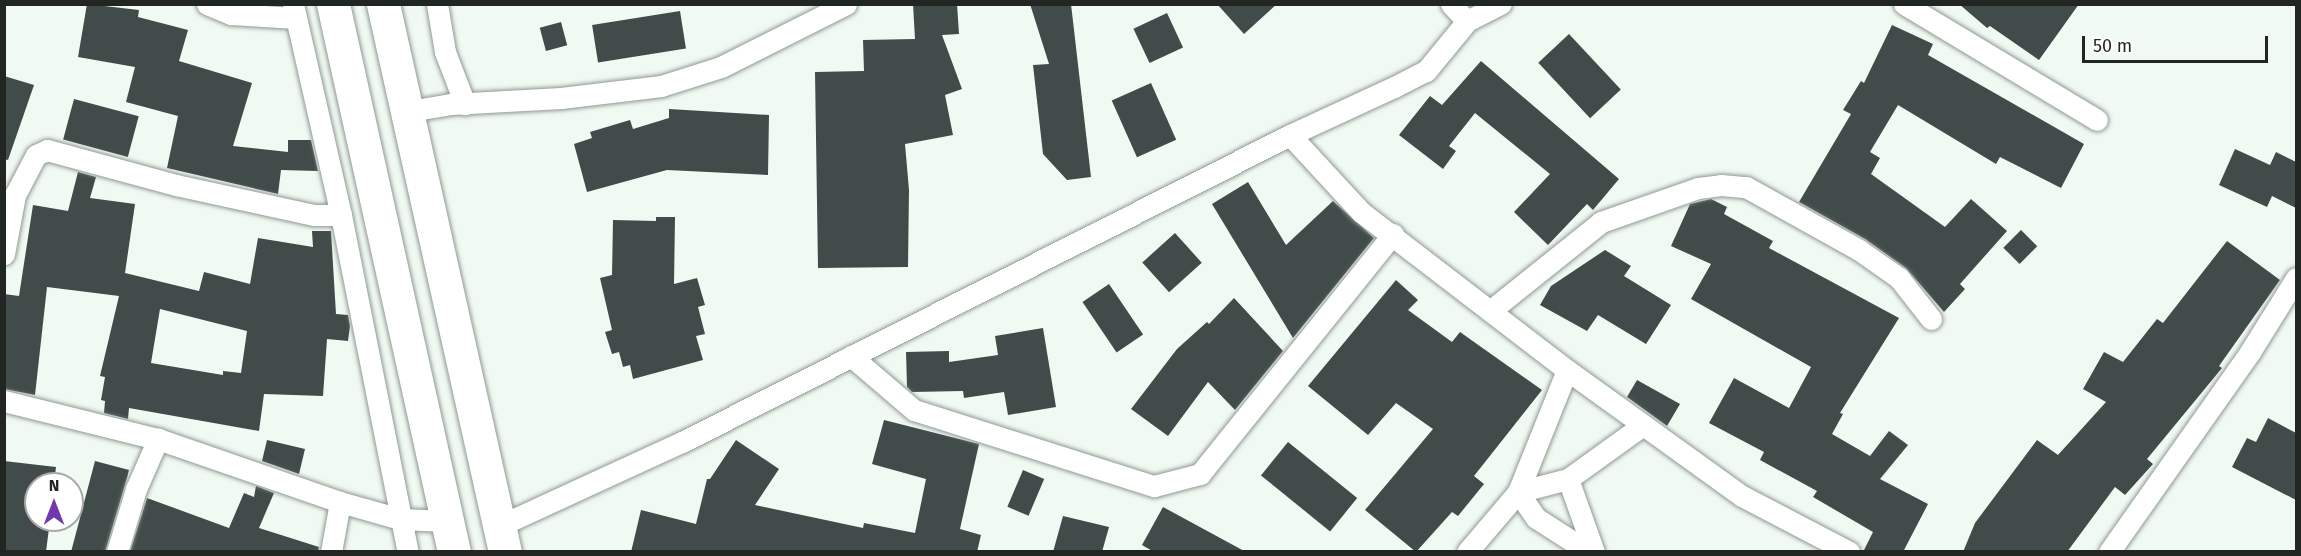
<!DOCTYPE html>
<html>
<head>
<meta charset="utf-8">
<style>
	body { margin:0 }
	#map { position:relative; width:2301px; height:556px; overflow:hidden; background:#f0faf3; font-family:"Fira Sans",sans-serif }
	div>[style] { position:absolute }
	[style*='--x'] { left:calc(var(--x)*1px); top:calc(var(--y)*1px); width:calc(var(--w)*1px); rotate:calc(var(--a)*1deg) }
	.building>* { inset:0; background:#414b4a; transform-origin:0 0 }
	.roads { filter:drop-shadow(0 0 2px #909892) drop-shadow(0 0 2px #909892) }
	.street>* { height:21px; margin:-10.5px; padding:0 10.5px; transform-origin:10.5px; border-radius:10.5px; background:#fff }
	.highway>* { height:33px; margin:-16.5px; padding:0 16.5px; transform-origin:16.5px; border-radius:16.5px; background:#fff }
	span { translate:-50% -50%; white-space:nowrap; text-align:center; line-height:1.15; -webkit-text-stroke:6px #fff; paint-order:stroke }
	.frame { position:absolute; inset:0; border:6px solid #222623; pointer-events:none }
	.north { position:absolute; left:24px; top:472px; width:60px; height:60px; box-sizing:border-box; background:#fff; border:2px solid #a7a8a7; border-radius:50%; rotate:0deg; font-size:16px; font-weight:700; line-height:24px; text-align:center; color:#222623 }
	.north::after { content:''; display:block; margin:auto; width:21px; height:27px; background:#7238ae; clip-path:polygon(50% 0,100% 100%,50% 72%,0 100%) }
	.scale { position:absolute; left:2082px; top:36px; width:186px; height:27px; box-sizing:border-box; border:3px solid #222623; border-top:0; padding-left:8px; font-size:18px; line-height:21px; white-space:nowrap; color:#222623; -webkit-text-stroke:4px #fff; paint-order:stroke }
</style>
</head>
<body>
<div id="map">
	<div class="building">
		<i style="clip-path:polygon(87px 4px,139px 10px,138px 17px,188px 30px,179px 61px,252px 83px,233px 146px,288px 152px,288px 140px,311px 140px,318px 171px,281px 170px,278px 194px,167px 168px,178px 116px,126px 102px,135px 67px,78px 57px)"></i>
		<i style="clip-path:polygon(913px 4px,957px 4px,959px 34px,942px 35px,962px 89px,945px 95px,953px 135px,905px 144px,909px 190px,908px 267px,818px 268px,815px 72px,864px 71px,863px 40px,915px 39px)"></i>
		<i style="clip-path:polygon(1030px 4px,1071px 4px,1091px 177px,1067px 180px,1043px 154px,1033px 65px,1049px 64px)"></i>
		<i style="clip-path:polygon(1217px 4px,1277px 4px,1244px 34px)"></i>
		<i style="clip-path:polygon(1959px 4px,2079px 4px,2039px 60px,1990px 26px,1987px 28px)"></i>
		<i style="left:680px;top:11px;width:38px;height:89px;rotate:81deg"></i>
		<i style="left:1167px;top:13px;width:38px;height:37px;rotate:65deg"></i>
		<i style="left:561px;top:22px;width:24px;height:22px;rotate:75deg"></i>
		<i style="clip-path:polygon(1892px 25px,1933px 44px,1928px 55px,2084px 144px,2061px 188px,2000px 157px,1996px 164px,1898px 105px,1870px 152px,1880px 158px,1871px 174px,1945px 227px,1971px 199px,2007px 231px,1960px 284px,1965px 289px,1944px 312px,1906px 268px,1865px 239px,1799px 202px,1851px 114px,1843px 110px,1861px 81px,1864px 83px)"></i>
		<i style="left:1569px;top:34px;width:76px;height:42px;rotate:47deg"></i>
		<i style="clip-path:polygon(1481px 61px,1619px 179px,1593px 210px,1587px 204px,1548px 245px,1514px 212px,1550px 174px,1475px 113px,1449px 146px,1456px 151px,1443px 169px,1399px 135px,1430px 96px,1442px 105px)"></i>
		<i style="clip-path:polygon(4px 76px,34px 85px,8px 160px,4px 159px)"></i>
		<i style="left:1151px;top:83px;width:62px;height:43px;rotate:66deg"></i>
		<i style="left:74px;top:99px;width:67px;height:42px;rotate:15deg"></i>
		<i style="clip-path:polygon(669px 109px,769px 115px,768px 175px,667px 170px,587px 192px,574px 144px,592px 138px,590px 132px,630px 120px,633px 129px,669px 118px)"></i>
		<i style="clip-path:polygon(2235px 149px,2270px 165px,2276px 152px,2296px 162px,2296px 208px,2272px 196px,2267px 207px,2219px 185px)"></i>
		<i style="clip-path:polygon(evenodd,78px 172px,96px 177px,90px 198px,135px 204px,125px 273px,199px 291px,204px 272px,250px 284px,258px 238px,313px 247px,312px 231px,331px 231px,336px 314px,348px 315px,350px 326px,348px 341px,327px 339px,323px 396px,264px 394px,259px 431px,129px 408px,128px 419px,104px 413px,105px 401px,101px 400px,105px 377px,100px 376px,119px 296px,47px 287px,35px 395px,4px 389px,4px 294px,19px 296px,33px 205px,68px 211px,78px 172px,160px 309px,247px 331px,241px 373px,223px 371px,223px 375px,151px 363px,160px 309px)"></i>
		<i style="clip-path:polygon(1248px 182px,1286px 245px,1333px 201px,1374px 238px,1293px 338px,1212px 204px)"></i>
		<i style="clip-path:polygon(1711px 199px,1727px 207px,1724px 214px,1773px 241px,1769px 248px,1899px 318px,1840px 413px,1843px 414px,1832px 434px,1870px 456px,1889px 431px,1908px 445px,1880px 479px,1928px 504px,1903px 552px,1863px 552px,1873px 532px,1813px 497px,1817px 491px,1760px 460px,1764px 452px,1709px 423px,1734px 378px,1789px 408px,1811px 367px,1691px 299px,1711px 264px,1671px 246px,1690px 204px)"></i>
		<i style="clip-path:polygon(656px 217px,675px 217px,674px 284px,697px 278px,705px 305px,698px 307px,705px 334px,696px 336px,703px 360px,633px 379px,630px 365px,623px 367px,619px 352px,612px 354px,605px 332px,612px 330px,600px 278px,612px 275px,613px 220px,656px 221px)"></i>
		<i style="left:2021px;top:230px;width:23px;height:25px;rotate:45deg"></i>
		<i style="left:1175px;top:233px;width:40px;height:44px;rotate:48deg"></i>
		<i style="clip-path:polygon(2227px 241px,2280px 280px,2219px 366px,2222px 368px,2147px 459px,2153px 464px,2125px 495px,2115px 487px,2067px 552px,1963px 552px,1975px 523px,2037px 440px,2058px 455px,2106px 402px,2083px 389px,2104px 352px,2123px 362px,2157px 319px,2163px 323px)"></i>
		<i style="clip-path:polygon(1605px 250px,1631px 266px,1624px 276px,1671px 305px,1646px 344px,1598px 315px,1587px 331px,1540px 305px,1551px 286px)"></i>
		<i style="clip-path:polygon(1396px 280px,1418px 300px,1408px 310px,1452px 342px,1460px 332px,1542px 390px,1474px 476px,1484px 484px,1458px 516px,1452px 512px,1416px 552px,1365px 510px,1433px 429px,1396px 403px,1368px 435px,1308px 386px)"></i>
		<i style="left:1109px;top:284px;width:61px;height:32px;rotate:56deg"></i>
		<i style="clip-path:polygon(1234px 298px,1283px 351px,1235px 410px,1208px 382px,1168px 436px,1131px 409px,1177px 349px,1207px 322px,1209px 324px)"></i>
		<i style="clip-path:polygon(1043px 328px,1056px 407px,1008px 415px,1004px 392px,964px 398px,963px 391px,912px 392px,907px 387px,906px 352px,949px 351px,949px 362px,998px 355px,995px 336px)"></i>
		<i style="clip-path:polygon(1637px 380px,1680px 404px,1667px 426px,1627px 397px)"></i>
		<i style="clip-path:polygon(2268px 418px,2296px 433px,2296px 500px,2232px 467px,2247px 438px,2256px 442px)"></i>
		<i style="clip-path:polygon(884px 420px,979px 444px,960px 529px,981px 535px,977px 552px,631px 552px,641px 510px,696px 524px,707px 479px,710px 479px,736px 440px,779px 469px,755px 505px,863px 528px,864px 523px,915px 533px,926px 479px,872px 464px)"></i>
		<i style="clip-path:polygon(267px 440px,305px 449px,299px 474px,262px 461px)"></i>
		<i style="left:1288px;top:442px;width:89px;height:43px;rotate:39deg"></i>
		<i style="clip-path:polygon(4px 461px,56px 467px,54px 484px,36px 484px,36px 520px,50px 520px,46px 552px,4px 552px)"></i>
		<i style="clip-path:polygon(95px 461px,129px 470px,127px 478px,105px 552px,71px 552px)"></i>
		<i style="left:1023px;top:470px;width:23px;height:40px;rotate:23deg"></i>
		<i style="clip-path:polygon(256px 486px,274px 493px,259px 528px,319px 547px,318px 552px,130px 552px,147px 498px,229px 528px,244px 493px,254px 497px)"></i>
		<i style="clip-path:polygon(1163px 507px,1246px 552px,1154px 552px,1142px 545px)"></i>
		<i style="clip-path:polygon(1063px 516px,1109px 527px,1102px 552px,1053px 552px)"></i>
	</div>
	<div class="roads">
		<div class="street">
			<i style="--x:207;--y:4;--w:26;--a:23"></i>
			<i style="--x:231;--y:14;--w:65;--a:3.5"></i>
			<i style="--x:293;--y:4;--w:216;--a:77.2"></i>
			<i style="--x:341;--y:215;--w:344;--a:78.8"></i>
			<i style="--x:437;--y:4;--w:49;--a:80.5"></i>
			<i style="--x:445;--y:52;--w:56;--a:69"></i>
			<i style="--x:1451;--y:4;--w:23;--a:47"></i>
			<i style="--x:1904;--y:4;--w:225;--a:31"></i>
			<i style="--x:404;--y:112;--w:48;--a:-9.7"></i>
			<i style="--x:451;--y:104;--w:110;--a:-3.1"></i>
			<i style="--x:561;--y:98;--w:101;--a:-6.8"></i>
			<i style="--x:661;--y:86;--w:63;--a:-17.6"></i>
			<i style="--x:721;--y:67;--w:140;--a:-26.7"></i>
			<i style="--x:1290;--y:135;--w:105;--a:47.3"></i>
			<i style="--x:1361;--y:212;--w:260;--a:37.5"></i>
			<i style="--x:1567;--y:370;--w:216;--a:35.8"></i>
			<i style="--x:1742;--y:496;--w:121;--a:27.6"></i>
			<i style="--x:4;--y:254;--w:60;--a:-79.4"></i>
			<i style="--x:15;--y:195;--w:45;--a:-62.3"></i>
			<i style="--x:36;--y:155;--w:12;--a:-24"></i>
			<i style="--x:47;--y:150;--w:134;--a:15.2"></i>
			<i style="--x:176;--y:185;--w:141;--a:12.3"></i>
			<i style="--x:314;--y:215;--w:27;--a:0"></i>
			<i style="--x:1490;--y:311;--w:142;--a:-38.7"></i>
			<i style="--x:1601;--y:222;--w:103;--a:-19.3"></i>
			<i style="--x:1698;--y:188;--w:23;--a:-7"></i>
			<i style="--x:1721;--y:185;--w:25;--a:5"></i>
			<i style="--x:1746;--y:187;--w:129;--a:29.1"></i>
			<i style="--x:1859;--y:250;--w:49;--a:35"></i>
			<i style="--x:1899;--y:278;--w:52;--a:52"></i>
			<i style="--x:851;--y:356;--w:83;--a:40.6"></i>
			<i style="--x:914;--y:410;--w:252;--a:17.6"></i>
			<i style="--x:1154;--y:486;--w:48;--a:-14.6"></i>
			<i style="--x:1200;--y:474;--w:308;--a:-51.2"></i>
			<i style="--x:4;--y:401;--w:159;--a:13.9"></i>
			<i style="--x:158;--y:439;--w:193;--a:19.1"></i>
			<i style="--x:340;--y:502;--w:62;--a:15.8"></i>
			<i style="--x:400;--y:519;--w:47;--a:2.4"></i>
			<i style="--x:1568;--y:479;--w:77;--a:70.4"></i>
			<i style="--x:499;--y:526;--w:201;--a:-24.7"></i>
			<i style="--x:682;--y:442;--w:681;--a:-26.79"></i>
			<i style="--x:1290;--y:135;--w:115;--a:-24.8"></i>
			<i style="--x:1394;--y:87;--w:36;--a:-27"></i>
			<i style="--x:1426;--y:71;--w:65;--a:-50.6"></i>
			<i style="--x:1467;--y:21;--w:38;--a:-27"></i>
			<i style="--x:117;--y:552;--w:66;--a:-73.2"></i>
			<i style="--x:136;--y:489;--w:55;--a:-66.3"></i>
			<i style="--x:331;--y:552;--w:51;--a:-79.8"></i>
			<i style="--x:1467;--y:552;--w:79;--a:-49.6"></i>
			<i style="--x:1518;--y:492;--w:131;--a:-68.1"></i>
			<i style="--x:1589;--y:552;--w:63;--a:-147.3"></i>
			<i style="--x:1536;--y:518;--w:32;--a:-125"></i>
			<i style="--x:1518;--y:492;--w:52;--a:-14.6"></i>
			<i style="--x:1568;--y:479;--w:92;--a:-35.8"></i>
			<i style="--x:2109;--y:552;--w:245;--a:-54.8"></i>
			<i style="--x:2250;--y:352;--w:87;--a:-58.1"></i>
		</div>
		<div class="highway">
			<i style="--x:333;--y:4;--w:561;--a:77.55"></i>
			<i style="--x:383;--y:4;--w:561;--a:77.45"></i>
		</div>
	</div>
	<div class="frame"></div>
	<div class="north">N</div>
	<div class="scale">50 m</div>
</div>
</body>
</html>
